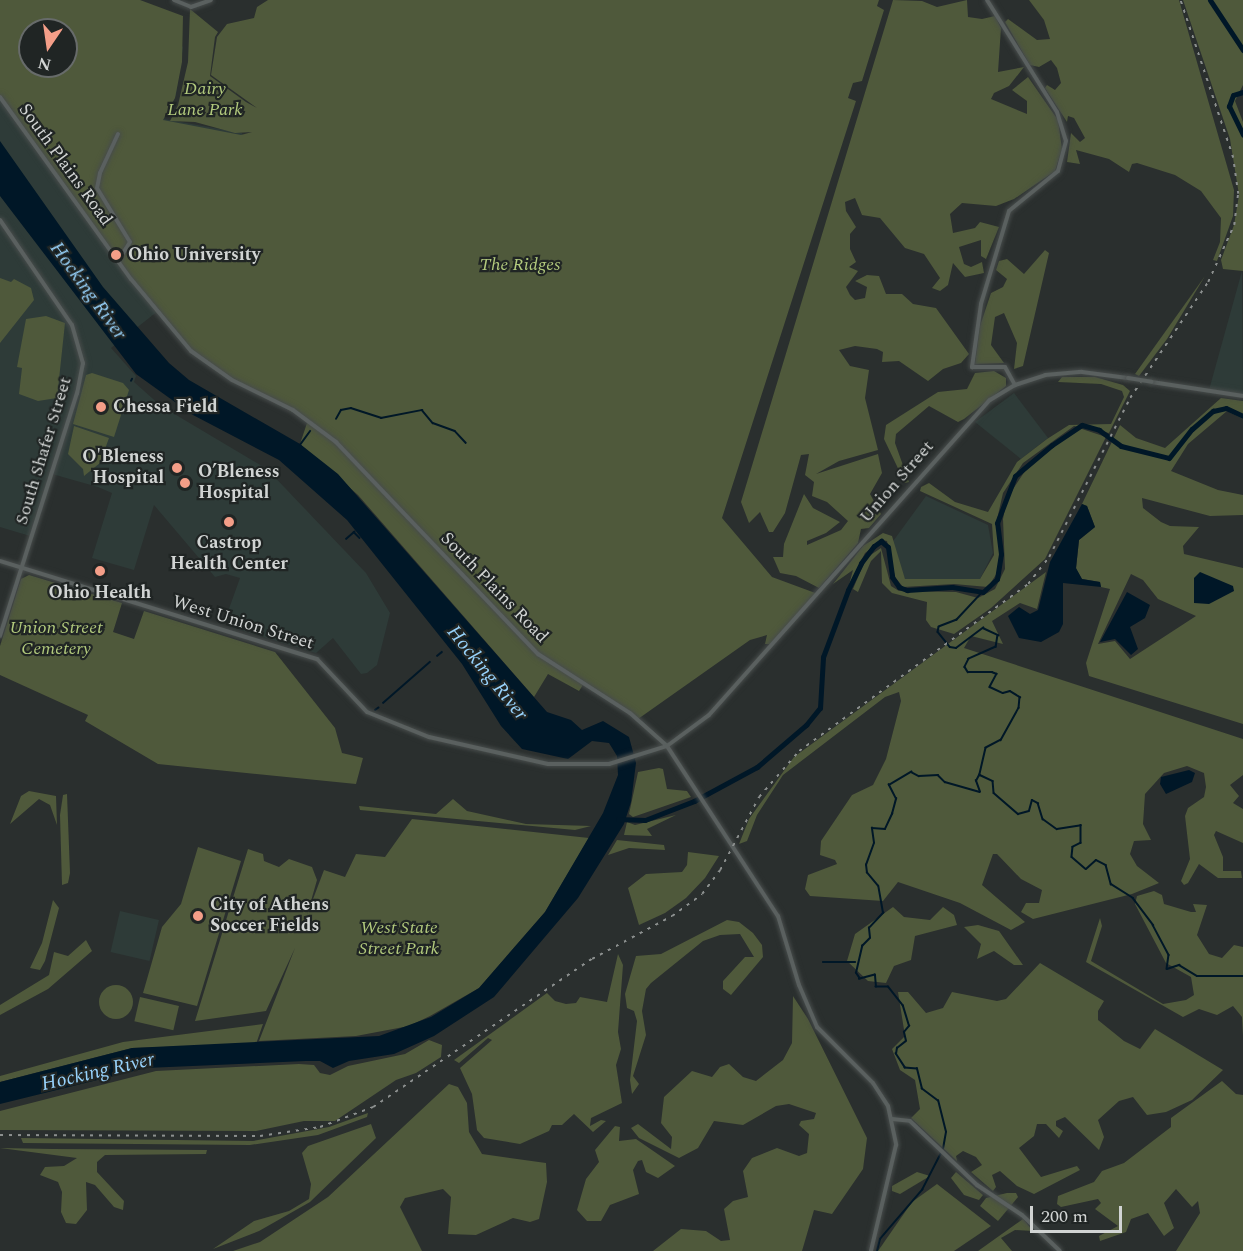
<!DOCTYPE html>
<html>
<head>
<meta charset="utf-8">
<style>
	body { margin:0 }
	#map { position:relative; width:1243px; height:1251px; overflow:hidden; background:#2a2f2e; font-family:Spectral,serif }
	div>[style] { position:absolute }
	[style*='--x'] { left:calc(var(--x)*1px); top:calc(var(--y)*1px); width:calc(var(--w)*1px); rotate:calc(var(--a)*1deg) }
	.built>* { inset:0; background:#2e3b38; transform-origin:0 0 }
	.green>* { inset:0; background:#4f593b; transform-origin:0 0 }
	.round { border-radius:50% }
	.water>* { inset:0; background:#001727 }
	.stream>* { height:1.5px; margin:-0.75px; padding:0 0.75px; transform-origin:0.75px; border-radius:0.75px; background:#001727 }
	.river>* { height:5px; margin:-2.5px; padding:0 2.5px; transform-origin:2.5px; border-radius:2.5px; background:#001727 }
	.roads { filter:drop-shadow(0 0 2px #474c4b) drop-shadow(0 0 2px #474c4b) }
	.secondary>* { height:4px; margin:-2px; padding:0 2px; transform-origin:2px; border-radius:2px; background:#5a605f }
	.rail>* { height:1.5px; margin-top:-0.75px; transform-origin:0; background:repeating-linear-gradient(90deg,#8c908f 0 3px,transparent 0 9px) }
	.bridges { filter:drop-shadow(0 0 2px #474c4b) drop-shadow(0 0 2px #474c4b) }
	.secondary-bridge>* { height:4px; margin:-2px; padding:0 2px; transform-origin:2px; border-radius:2px; background:#5a605f }
	.dots>* { width:16px; height:16px; translate:-50% -50%; box-sizing:border-box; border:3px solid #202524; border-radius:50% }
	span { translate:-50% -50%; white-space:nowrap; text-align:center; line-height:1.15; -webkit-text-stroke:4.5px #202524; paint-order:stroke }
	.park-label { font-size:18px; color:#b2ca7d; font-style:italic }
	.street-label { font-size:18px; color:#d1d4d3 }
	.poi-label { font-size:18px; color:#d1d4d3; font-weight:700 }
	.left { translate:0 -50%; text-align:left }
	.right { translate:-100% -50%; text-align:right }
	.water-label { font-size:20px; color:#97d2fb; font-style:italic }
	.north { position:absolute; left:18px; top:18px; width:60px; height:60px; box-sizing:border-box; background:#202524; border:2px solid #676b6a; border-radius:50%; rotate:193deg; font-size:16px; font-weight:700; line-height:24px; text-align:center; color:#d1d4d3 }
	.north::after { content:''; display:block; margin:auto; width:21px; height:27px; background:#f49e88; clip-path:polygon(50% 0,100% 100%,50% 72%,0 100%) }
	.scale { position:absolute; left:1030px; top:1206px; width:92px; height:27px; box-sizing:border-box; border:3px solid #d1d4d3; border-top:0; padding-left:8px; font-size:18px; line-height:21px; white-space:nowrap; color:#d1d4d3; -webkit-text-stroke:4px #202524; paint-order:stroke }
</style>
</head>
<body>
<div id="map">
	<div class="built">
		<i style="clip-path:polygon(evenodd,0 0,140px 0,183px 47px,176px 95px,164px 119px,242px 133px,270px 230px,196px 281px,111px 348px,136px 376px,134px 382px,161px 406px,267px 469px,366px 573px,390px 613px,377px 665px,367px 673px,361px 674px,333px 638px,316px 653px,234px 628px,226px 617px,240px 578px,226px 574px,215px 577px,154px 505px,134px 570px,92px 558px,112px 493px,98px 487px,52px 474px,30px 536px,0 527px,0 0,30px 30px,66px 30px,66px 66px,30px 66px,30px 30px)"></i>
		<i style="clip-path:polygon(1242px 271px,1243px 394px,1209px 390px)"></i>
		<i style="clip-path:polygon(1014px 393px,1048px 438px,1021px 459px,975px 422px)"></i>
		<i style="clip-path:polygon(926px 496px,988px 525px,993px 553px,980px 579px,905px 579px,891px 544px)"></i>
		<i style="left:120px;top:911px;width:40px;height:42px;rotate:13deg"></i>
	</div>
	<div class="green">
		<i style="clip-path:polygon(evenodd,0 0,140px 0,183px 16px,182px 62px,175px 98px,163px 120px,241px 135px,252px 132px,235px 133px,195px 122px,170px 121px,178px 105px,188px 62px,190px 9px,218px 32px,215px 37px,210px 76px,246px 102px,257px 108px,211px 75px,217px 37px,227px 24px,254px 18px,257px 7px,268px 0,879px 0,877px 6px,884px 10px,862px 81px,853px 83px,848px 98px,856px 101px,722px 518px,772px 577px,818px 594px,770px 644px,765px 644px,767px 635px,750px 640px,638px 719px,583px 685px,579px 691px,548px 674px,534px 697px,358px 495px,300px 444px,308px 420px,232px 380px,191px 351px,162px 319px,0 97px,0 0,30px 30px,66px 30px,66px 66px,30px 66px,30px 30px)"></i>
		<i style="clip-path:polygon(893px 0,922px 1px,937px 7px,967px 0,968px 17px,982px 19px,995px 16px,1001px 28px,998px 72px,1024px 67px,1009px 86px,994px 93px,991px 99px,1027px 114px,1027px 101px,1012px 90px,1028px 77px,1058px 120px,1062px 149px,1055px 171px,1014px 199px,996px 206px,962px 203px,950px 214px,953px 233px,975px 228px,980px 222px,999px 227px,986px 259px,981px 256px,981px 240px,959px 247px,964px 264px,971px 267px,982px 262px,984px 273px,965px 277px,953px 263px,948px 285px,940px 291px,932px 288px,940px 278px,924px 254px,905px 248px,880px 218px,862px 215px,855px 198px,845px 202px,846px 211px,856px 227px,850px 234px,850px 249px,856px 262px,849px 267px,858px 271px,846px 287px,850px 295px,855px 300px,865px 298px,867px 287px,855px 281px,867px 275px,879px 276px,886px 294px,902px 294px,913px 304px,936px 308px,969px 354px,961px 363px,943px 369px,928px 381px,899px 361px,882px 362px,883px 352px,877px 349px,855px 346px,839px 350px,850px 366px,869px 370px,865px 398px,878px 450px,839px 461px,816px 474px,878px 454px,882px 473px,870px 494px,881px 514px,869px 528px,861px 529px,858px 543px,819px 588px,796px 576px,780px 573px,773px 557px,783px 557px,784px 544px,804px 494px,813px 508px,840px 522px,826px 533px,807px 541px,807px 545px,841px 530px,848px 521px,827px 502px,812px 496px,814px 482px,805px 475px,809px 454px,801px 455px,785px 513px,773px 532px,769px 532px,760px 512px,749px 523px,741px 502px)"></i>
		<i style="clip-path:polygon(1029px 0,1179px 0,1234px 190px,1233px 216px,1217px 261px,1213px 260px,1220px 242px,1221px 218px,1201px 191px,1175px 175px,1137px 163px,1132px 164px,1129px 172px,1109px 159px,1076px 150px,1080px 164px,1067px 162px,1071px 133px,1080px 142px,1085px 138px,1074px 118px,1068px 116px,1067px 122px,1045px 88px,1047px 85px,1055px 90px,1061px 83px,1057px 68px,1051px 60px,1039px 67px,1030px 65px,1005px 22px,1008px 19px,1037px 40px,1050px 39px,1044px 20px)"></i>
		<i style="clip-path:polygon(1183px 0,1243px 0,1243px 85px,1235px 101px,1243px 122px,1243px 271px,1223px 269px,1221px 260px,1234px 225px,1239px 195px,1230px 139px)"></i>
		<i style="clip-path:polygon(1045px 250px,1049px 253px,1023px 366px,1014px 369px,1017px 343px,1004px 313px,995px 317px,991px 345px,1004px 363px,975px 364px,980px 326px,991px 293px,1003px 287px,1007px 279px,996px 270px,999px 261px,1007px 259px,1024px 274px)"></i>
		<i style="clip-path:polygon(1205px 276px,1167px 339px,1139px 376px,1135px 374px)"></i>
		<i style="clip-path:polygon(0 278px,11px 282px,14px 279px,31px 288px,34px 300px,0 343px)"></i>
		<i style="clip-path:polygon(46px 316px,65px 323px,57px 398px,38px 401px,19px 394px,22px 368px,17px 367px,26px 319px)"></i>
		<i style="clip-path:polygon(994px 371px,1006px 378px,1006px 386px,964px 419px,958px 422px,929px 406px,896px 434px,895px 443px,909px 482px,905px 483px,884px 439px,886px 425px,938px 392px,967px 389px,975px 373px)"></i>
		<i style="clip-path:polygon(92px 373px,123px 383px,129px 390px,114px 437px,73px 424px,86px 375px)"></i>
		<i style="clip-path:polygon(1095px 377px,1123px 385px,1130px 391px,1109px 433px,1074px 426px,1023px 463px,1003px 493px,996px 524px,1000px 550px,997px 573px,988px 587px,954px 584px,903px 587px,895px 577px,887px 541px,882px 540px,865px 553px,849px 585px,853px 570px,833px 584px,863px 546px,883px 533px,892px 536px,905px 579px,980px 579px,994px 555px,992px 524px,920px 491px,921px 487px,929px 483px,955px 502px,988px 512px,1017px 462px,1047px 439px,1069px 425px,1111px 424px,1124px 397px,1122px 391px,1101px 384px,1058px 382px,1062px 377px)"></i>
		<i style="clip-path:polygon(evenodd,1221px 398px,1243px 401px,1243px 419px,1227px 411px,1188px 444px,1171px 471px,1218px 490px,1243px 495px,1243px 515px,1210px 516px,1142px 498px,1143px 508px,1161px 522px,1170px 526px,1199px 527px,1183px 546px,1184px 554px,1243px 568px,1243px 724px,1089px 676px,1086px 663px,1110px 589px,1101px 587px,1100px 582px,1082px 579px,1076px 569px,1079px 540px,1095px 527px,1087px 506px,1082px 504px,1120px 425px,1136px 438px,1165px 448px,1221px 398px,1131px 574px,1143px 580px,1158px 599px,1196px 616px,1130px 659px,1115px 641px,1098px 644px,1131px 574px)"></i>
		<i style="clip-path:polygon(74px 426px,109px 438px,100px 463px,84px 476px,83px 469px,68px 454px)"></i>
		<i style="clip-path:polygon(1079px 428px,1106px 437px,1045px 559px,991px 608px,954px 634px,931px 627px,926px 620px,927px 602px,892px 593px,882px 583px,881px 551px,871px 561px,858px 592px,853px 589px,866px 558px,881px 548px,891px 586px,899px 591px,956px 592px,978px 598px,995px 589px,1005px 569px,1003px 519px,1007px 498px,1031px 462px)"></i>
		<i style="clip-path:polygon(1046px 572px,1037px 609px,1020px 603px,992px 621px,1003px 644px,971px 636px,964px 648px,1243px 739px,1243px 775px,1230px 785px,1239px 796px,1233px 803px,1243px 809px,1243px 843px,1216px 831px,1214px 835px,1223px 857px,1223px 871px,1241px 871px,1242px 878px,1218px 878px,1199px 864px,1188px 883px,1184px 885px,1181px 881px,1190px 859px,1185px 816px,1188px 808px,1204px 797px,1206px 787px,1204px 773px,1187px 766px,1164px 773px,1145px 794px,1143px 824px,1151px 840px,1134px 841px,1130px 854px,1137px 866px,1159px 883px,1132px 894px,1033px 919px,1021px 912px,1026px 903px,1039px 903px,1042px 890px,1021px 879px,997px 854px,993px 854px,982px 885px,1025px 922px,1011px 930px,960px 903px,898px 882px,883px 901px,810px 896px,805px 889px,808px 875px,837px 864px,835px 860px,820px 855px,821px 841px,852px 795px,873px 785px,886px 759px,901px 701px,899px 692px,885px 697px,783px 775px,757px 815px,747px 841px,739px 844px,749px 819px,794px 757px)"></i>
		<i style="clip-path:polygon(29px 575px,122px 603px,113px 632px,134px 639px,144px 611px,275px 652px,335px 728px,342px 753px,363px 758px,356px 784px,158px 764px,85px 721px,88px 715px,0 675px,0 646px,21px 579px)"></i>
		<i style="clip-path:polygon(659px 768px,663px 769px,667px 789px,687px 791px,691px 797px,633px 817px,629px 814px,638px 772px)"></i>
		<i style="clip-path:polygon(29px 791px,56px 796px,57px 825px,50px 805px,39px 799px,10px 824px,21px 796px)"></i>
		<i style="clip-path:polygon(67px 794px,70px 873px,68px 883px,62px 885px,60px 815px,63px 795px)"></i>
		<i style="clip-path:polygon(453px 799px,467px 811px,526px 824px,591px 826px,575px 830px,360px 810px,359px 806px,436px 814px)"></i>
		<i style="clip-path:polygon(676px 815px,647px 829px,652px 836px,624px 835px,627px 822px,635px 825px)"></i>
		<i style="clip-path:polygon(412px 819px,589px 838px,545px 912px,479px 988px,430px 1016px,409px 1026px,356px 1036px,259px 1041px,295px 948px,266px 1011px,195px 1021px,248px 849px,263px 854px,264px 861px,279px 867px,289px 859px,312px 867px,317px 880px,307px 915px,324px 870px,345px 877px,356px 854px,385px 857px)"></i>
		<i style="clip-path:polygon(617px 840px,664px 845px,665px 850px,629px 848px,608px 855px)"></i>
		<i style="clip-path:polygon(198px 847px,241px 861px,197px 1006px,143px 993px,162px 927px,181px 904px)"></i>
		<i style="clip-path:polygon(688px 852px,719px 856px,705px 878px,686px 898px,665px 913px,639px 925px,628px 888px,646px 874px,682px 872px,687px 865px)"></i>
		<i style="clip-path:polygon(1154px 891px,1162px 895px,1164px 904px,1191px 912px,1196px 912px,1193px 904px,1207px 905px,1197px 935px,1209px 954px,1222px 958px,1234px 945px,1243px 947px,1243px 1036px,1242px 1017px,1233px 1006px,1217px 1015px,1199px 1009px,1183px 1017px,1086px 962px,1100px 918px,1102px 926px,1091px 961px,1163px 1004px,1186px 1000px,1194px 995px,1191px 977px,1166px 963px,1135px 904px,1137px 896px)"></i>
		<i style="clip-path:polygon(53px 900px,59px 908px,45px 961px,40px 970px,30px 968px,42px 943px)"></i>
		<i style="clip-path:polygon(893px 907px,904px 917px,930px 920px,943px 907px,954px 915px,957px 925px,915px 936px,911px 960px,894px 966px,886px 983px,868px 981px,847px 961px,855px 934px)"></i>
		<i style="clip-path:polygon(727px 920px,739px 922px,753px 933px,762px 945px,763px 957px,731px 995px,723px 989px,723px 981px,745px 957px,754px 957px,740px 934px,720px 935px,703px 941px,651px 983px,646px 989px,642px 1011px,646px 1035px,633px 1076px,639px 1084px,632px 1094px,630px 1080px,637px 1021px,634px 1011px,627px 1008px,625px 994px,636px 956px,661px 954px)"></i>
		<i style="clip-path:polygon(978px 925px,999px 931px,1023px 965px,1014px 965px,994px 951px,977px 959px,981px 944px,964px 927px)"></i>
		<i style="clip-path:polygon(86px 940px,92px 951px,48px 989px,0 1015px,0 1005px,49px 975px,54px 952px,68px 956px)"></i>
		<i style="clip-path:polygon(618px 954px,623px 965px,618px 1032px,621px 1049px,616px 1065px,622px 1103px,591px 1118px,590px 1126px,601px 1120px,606px 1121px,593px 1132px,574px 1114px,562px 1125px,552px 1125px,549px 1131px,520px 1144px,484px 1138px,477px 1130px,472px 1094px,460px 1068px,492px 1040px,488px 1038px,459px 1063px,454px 1060px,547px 993px,555px 1001px,566px 1004px,576px 1003px,580px 997px,607px 1002px)"></i>
		<i style="clip-path:polygon(1040px 963px,1104px 1001px,1098px 1011px,1098px 1020px,1124px 1041px,1140px 1049px,1155px 1029px,1223px 1070px,1192px 1100px,1166px 1112px,1147px 1115px,1133px 1097px,1119px 1101px,1098px 1120px,1104px 1137px,1099px 1150px,1065px 1117px,1056px 1121px,1056px 1126px,1063px 1131px,1059px 1138px,1046px 1124px,1037px 1124px,1034px 1136px,1019px 1148px,1041px 1177px,1077px 1166px,1080px 1170px,1034px 1194px,1017px 1186px,1000px 1171px,992px 1175px,996px 1187px,993px 1191px,971px 1172px,982px 1165px,976px 1157px,963px 1151px,956px 1156px,957px 1161px,911px 1118px,920px 1109px,915px 1080px,900px 1070px,892px 1049px,905px 1036px,898px 992px,908px 992px,926px 1013px,943px 1008px,952px 992px,997px 1001px,1006px 999px)"></i>
		<i class="round" style="left:99px;top:985px;width:34px;height:34px"></i>
		<i style="clip-path:polygon(793px 996px,808px 1019px,867px 1138px,863px 1169px,832px 1214px,814px 1210px,802px 1251px,653px 1251px,681px 1229px,706px 1231px,721px 1241px,730px 1240px,724px 1209px,733px 1201px,748px 1197px,743px 1171px,752px 1158px,777px 1148px,799px 1156px,807px 1153px,809px 1134px,799px 1125px,801px 1121px,814px 1119px,816px 1113px,789px 1104px,776px 1106px,743px 1125px,714px 1121px,698px 1148px,679px 1158px,639px 1138px,631px 1128px,638px 1124px,671px 1149px,672px 1137px,661px 1123px,664px 1097px,692px 1071px,712px 1077px,720px 1067px,729px 1064px,743px 1077px,756px 1081px,783px 1060px,792px 1043px)"></i>
		<i style="left:140px;top:997px;width:40px;height:25px;rotate:13deg"></i>
		<i style="clip-path:polygon(263px 1024px,256px 1044px,132px 1048px,0 1082px,0 1076px,123px 1042px)"></i>
		<i style="clip-path:polygon(429px 1040px,442px 1045px,441px 1057px,416px 1073px,396px 1080px,335px 1121px,304px 1121px,256px 1131px,0 1130px,0 1111px,156px 1071px,299px 1064px,314px 1065px,320px 1073px,330px 1075px,348px 1066px,405px 1054px)"></i>
		<i style="clip-path:polygon(1222px 1081px,1236px 1094px,1243px 1095px,1243px 1251px,1176px 1251px,1200px 1213px,1198px 1201px,1192px 1207px,1176px 1189px,1164px 1203px,1174px 1228px,1164px 1236px,1148px 1213px,1131px 1219px,1126px 1232px,1100px 1241px,1099px 1236px,1118px 1226px,1095px 1209px,1101px 1203px,1098px 1199px,1061px 1207px,1057px 1204px,1058px 1196px,1094px 1182px,1102px 1171px,1124px 1163px,1171px 1127px,1171px 1118px)"></i>
		<i style="clip-path:polygon(449px 1084px,458px 1087px,467px 1103px,469px 1132px,482px 1154px,546px 1163px,547px 1182px,539px 1219px,530px 1222px,513px 1218px,476px 1235px,448px 1234px,451px 1197px,443px 1189px,405px 1198px,400px 1207px,422px 1251px,233px 1251px,260px 1242px,328px 1197px)"></i>
		<i style="clip-path:polygon(368px 1113px,367px 1117px,318px 1135px,250px 1145px,23px 1143px,21px 1138px,253px 1141px,329px 1127px)"></i>
		<i style="clip-path:polygon(371px 1124px,376px 1138px,310px 1202px,259px 1231px,213px 1249px,254px 1221px,289px 1211px,309px 1199px,311px 1184px,302px 1153px,308px 1146px)"></i>
		<i style="clip-path:polygon(615px 1126px,620px 1127px,619px 1141px,636px 1139px,675px 1166px,658px 1178px,646px 1172px,642px 1160px,638px 1161px,633px 1170px,639px 1194px,610px 1205px,601px 1221px,587px 1221px,577px 1210px,586px 1179px,599px 1162px,595px 1150px)"></i>
		<i style="clip-path:polygon(0 1148px,53px 1149px,207px 1150px,206px 1154px,105px 1155px,97px 1162px,97px 1172px,124px 1201px,123px 1210px,114px 1207px,95px 1185px,86px 1182px,87px 1210px,76px 1224px,66px 1223px,61px 1212px,62px 1192px,58px 1182px,40px 1175px,45px 1167px,64px 1166px,77px 1158px)"></i>
		<i style="clip-path:polygon(917px 1172px,930px 1176px,900px 1194px,892px 1191px,892px 1186px)"></i>
		<i style="clip-path:polygon(956px 1172px,983px 1195px,979px 1200px,964px 1195px,951px 1178px)"></i>
		<i style="clip-path:polygon(937px 1184px,991px 1226px,954px 1251px,878px 1251px,912px 1202px)"></i>
		<i style="clip-path:polygon(1007px 1193px,1016px 1193px,1018px 1197px,998px 1221px,980px 1206px,986px 1198px)"></i>
		<i style="clip-path:polygon(1023px 1219px,1033px 1231px,1015px 1230px,1001px 1238px,1012px 1251px,978px 1251px)"></i>
	</div>
	<div class="water">
		<i style="clip-path:polygon(0 141px,103px 287px,169px 363px,189px 380px,300px 444px,338px 474px,547px 712px,571px 720px,582px 730px,603px 721px,629px 737px,636px 763px,631px 802px,624px 824px,578px 898px,494px 997px,434px 1036px,394px 1054px,349px 1061px,333px 1068px,320px 1061px,306px 1061px,146px 1068px,0 1104px,0 1082px,132px 1048px,379px 1036px,431px 1017px,479px 988px,545px 912px,603px 813px,618px 775px,617px 756px,609px 743px,592px 741px,568px 759px,522px 749px,501px 726px,462px 664px,347px 520px,279px 460px,193px 415px,136px 374px,0 196px)"></i>
		<i style="clip-path:polygon(1082px 504px,1087px 506px,1095px 527px,1079px 540px,1076px 568px,1082px 579px,1100px 582px,1101px 587px,1063px 583px,1063px 624px,1059px 632px,1041px 642px,1019px 638px,1008px 616px,1019px 607px,1030px 614px,1038px 610px,1050px 562px)"></i>
		<i style="clip-path:polygon(1200px 572px,1233px 586px,1234px 591px,1209px 604px,1194px 603px,1194px 578px)"></i>
		<i style="clip-path:polygon(1127px 592px,1150px 605px,1145px 618px,1130px 627px,1138px 649px,1131px 655px,1115px 639px,1100px 642px)"></i>
		<i style="clip-path:polygon(1189px 770px,1195px 773px,1192px 782px,1166px 794px,1160px 784px,1161px 777px)"></i>
	</div>
	<div class="stream">
		<i style="--x:131;--y:381;--w:2;--a:-63"></i>
		<i style="--x:336;--y:419;--w:10;--a:-61"></i>
		<i style="--x:341;--y:410;--w:10;--a:-11"></i>
		<i style="--x:351;--y:408;--w:32;--a:18"></i>
		<i style="--x:381;--y:418;--w:42;--a:-11"></i>
		<i style="--x:422;--y:410;--w:17;--a:50"></i>
		<i style="--x:433;--y:423;--w:23;--a:20"></i>
		<i style="--x:455;--y:431;--w:16;--a:47"></i>
		<i style="--x:300;--y:445;--w:17;--a:-54"></i>
		<i style="--x:346;--y:539;--w:11;--a:-41"></i>
		<i style="--x:354;--y:532;--w:8;--a:45"></i>
		<i style="--x:983;--y:592;--w:38;--a:133"></i>
		<i style="--x:957;--y:620;--w:19;--a:159"></i>
		<i style="--x:939;--y:627;--w:5;--a:101"></i>
		<i style="--x:938;--y:632;--w:19;--a:51"></i>
		<i style="--x:950;--y:647;--w:6;--a:9"></i>
		<i style="--x:956;--y:648;--w:34;--a:-37"></i>
		<i style="--x:983;--y:628;--w:17;--a:25"></i>
		<i style="--x:998;--y:635;--w:12;--a:99"></i>
		<i style="--x:996;--y:647;--w:30;--a:156"></i>
		<i style="--x:969;--y:659;--w:9;--a:117"></i>
		<i style="--x:965;--y:667;--w:6;--a:59"></i>
		<i style="--x:968;--y:672;--w:24;--a:0"></i>
		<i style="--x:992;--y:672;--w:5;--a:22"></i>
		<i style="--x:997;--y:674;--w:15;--a:118"></i>
		<i style="--x:990;--y:687;--w:14;--a:25"></i>
		<i style="--x:1003;--y:693;--w:7;--a:-16"></i>
		<i style="--x:1010;--y:691;--w:12;--a:31"></i>
		<i style="--x:1020;--y:697;--w:11;--a:95"></i>
		<i style="--x:1019;--y:708;--w:37;--a:119"></i>
		<i style="--x:1001;--y:740;--w:17;--a:152"></i>
		<i style="--x:986;--y:748;--w:28;--a:103"></i>
		<i style="--x:980;--y:775;--w:14;--a:25"></i>
		<i style="--x:993;--y:781;--w:12;--a:85"></i>
		<i style="--x:994;--y:793;--w:32;--a:41"></i>
		<i style="--x:1018;--y:814;--w:11;--a:-15"></i>
		<i style="--x:1029;--y:811;--w:11;--a:-75"></i>
		<i style="--x:1032;--y:800;--w:7;--a:27"></i>
		<i style="--x:1038;--y:803;--w:17;--a:73"></i>
		<i style="--x:1043;--y:819;--w:17;--a:36"></i>
		<i style="--x:1057;--y:829;--w:24;--a:-9"></i>
		<i style="--x:1081;--y:825;--w:18;--a:90"></i>
		<i style="--x:1081;--y:843;--w:9;--a:153"></i>
		<i style="--x:1073;--y:847;--w:10;--a:96"></i>
		<i style="--x:1072;--y:857;--w:18;--a:41"></i>
		<i style="--x:1086;--y:869;--w:13;--a:-42"></i>
		<i style="--x:1096;--y:860;--w:11;--a:27"></i>
		<i style="--x:1106;--y:865;--w:20;--a:75"></i>
		<i style="--x:1111;--y:884;--w:26;--a:32"></i>
		<i style="--x:1133;--y:898;--w:34;--a:53"></i>
		<i style="--x:1153;--y:925;--w:34;--a:62"></i>
		<i style="--x:1169;--y:955;--w:14;--a:98"></i>
		<i style="--x:1167;--y:969;--w:13;--a:-18"></i>
		<i style="--x:1179;--y:965;--w:21;--a:31"></i>
		<i style="--x:1197;--y:976;--w:46;--a:0"></i>
		<i style="--x:437;--y:656;--w:6;--a:-39"></i>
		<i style="--x:383;--y:703;--w:62;--a:-41.1"></i>
		<i style="--x:375;--y:710;--w:4;--a:-34"></i>
		<i style="--x:823;--y:962;--w:32;--a:0"></i>
		<i style="--x:943;--y:1149;--w:17;--a:-80"></i>
		<i style="--x:946;--y:1132;--w:32;--a:-104"></i>
		<i style="--x:938;--y:1101;--w:20;--a:-143"></i>
		<i style="--x:922;--y:1089;--w:21;--a:-104"></i>
		<i style="--x:917;--y:1069;--w:12;--a:-175"></i>
		<i style="--x:905;--y:1068;--w:17;--a:-123"></i>
		<i style="--x:896;--y:1054;--w:6;--a:-81"></i>
		<i style="--x:897;--y:1048;--w:11;--a:-38"></i>
		<i style="--x:906;--y:1041;--w:9;--a:-103"></i>
		<i style="--x:904;--y:1032;--w:8;--a:-50"></i>
		<i style="--x:909;--y:1026;--w:21;--a:-107"></i>
		<i style="--x:903;--y:1006;--w:24;--a:-128"></i>
		<i style="--x:888;--y:987;--w:12;--a:180"></i>
		<i style="--x:876;--y:987;--w:12;--a:-95"></i>
		<i style="--x:875;--y:975;--w:16;--a:165"></i>
		<i style="--x:860;--y:979;--w:7;--a:-124"></i>
		<i style="--x:856;--y:973;--w:28;--a:-77"></i>
		<i style="--x:862;--y:946;--w:11;--a:-45"></i>
		<i style="--x:870;--y:938;--w:10;--a:-96"></i>
		<i style="--x:869;--y:928;--w:21;--a:-47"></i>
		<i style="--x:883;--y:913;--w:27;--a:-100"></i>
		<i style="--x:878;--y:886;--w:17;--a:-130"></i>
		<i style="--x:867;--y:873;--w:8;--a:-97"></i>
		<i style="--x:866;--y:865;--w:23;--a:-70"></i>
		<i style="--x:874;--y:843;--w:15;--a:-98"></i>
		<i style="--x:872;--y:828;--w:13;--a:4"></i>
		<i style="--x:885;--y:829;--w:17;--a:-65"></i>
		<i style="--x:892;--y:814;--w:16;--a:-75"></i>
		<i style="--x:896;--y:799;--w:16;--a:-117"></i>
		<i style="--x:889;--y:785;--w:26;--a:-31"></i>
		<i style="--x:911;--y:772;--w:9;--a:27"></i>
		<i style="--x:919;--y:776;--w:19;--a:-3"></i>
		<i style="--x:938;--y:775;--w:10;--a:45"></i>
		<i style="--x:945;--y:782;--w:36;--a:16"></i>
		<i style="--x:980;--y:792;--w:12;--a:-110"></i>
		<i style="--x:976;--y:781;--w:7;--a:-63"></i>
		<i style="--x:877;--y:1251;--w:12;--a:-76"></i>
		<i style="--x:880;--y:1239;--w:65;--a:-49.4"></i>
		<i style="--x:922;--y:1190;--w:42;--a:-62.8"></i>
	</div>
	<div class="river">
		<i style="--x:1210;--y:0;--w:60;--a:56.6"></i>
		<i style="--x:1243;--y:92;--w:10;--a:163"></i>
		<i style="--x:1233;--y:95;--w:12;--a:110"></i>
		<i style="--x:1229;--y:106;--w:32;--a:64"></i>
		<i style="--x:618;--y:819;--w:27;--a:2"></i>
		<i style="--x:645;--y:820;--w:53;--a:-21.2"></i>
		<i style="--x:694;--y:801;--w:72;--a:-28.4"></i>
		<i style="--x:757;--y:767;--w:65;--a:-40.6"></i>
		<i style="--x:806;--y:725;--w:22;--a:-51"></i>
		<i style="--x:820;--y:708;--w:51;--a:-86.6"></i>
		<i style="--x:823;--y:657;--w:72;--a:-69.5"></i>
		<i style="--x:848;--y:590;--w:30;--a:-64"></i>
		<i style="--x:861;--y:563;--w:21;--a:-53"></i>
		<i style="--x:874;--y:546;--w:9;--a:-36"></i>
		<i style="--x:881;--y:541;--w:9;--a:41"></i>
		<i style="--x:888;--y:547;--w:30;--a:82"></i>
		<i style="--x:892;--y:577;--w:12;--a:55"></i>
		<i style="--x:899;--y:587;--w:9;--a:21"></i>
		<i style="--x:907;--y:590;--w:45;--a:-3.8"></i>
		<i style="--x:952;--y:587;--w:31;--a:9"></i>
		<i style="--x:983;--y:592;--w:19;--a:-43"></i>
		<i style="--x:997;--y:579;--w:25;--a:-81"></i>
		<i style="--x:1001;--y:554;--w:31;--a:-97"></i>
		<i style="--x:997;--y:523;--w:50;--a:-69"></i>
		<i style="--x:1015;--y:476;--w:48;--a:-40"></i>
		<i style="--x:1052;--y:445;--w:36;--a:-34"></i>
		<i style="--x:1082;--y:425;--w:18;--a:16"></i>
		<i style="--x:1099;--y:430;--w:27;--a:36"></i>
		<i style="--x:1121;--y:446;--w:49;--a:14"></i>
		<i style="--x:1169;--y:458;--w:37;--a:-52"></i>
		<i style="--x:1192;--y:429;--w:28;--a:-41"></i>
		<i style="--x:1213;--y:411;--w:13;--a:-13"></i>
		<i style="--x:1226;--y:408;--w:19;--a:25"></i>
	</div>
	<div class="roads">
		<div class="secondary">
			<i style="--x:174;--y:0;--w:18;--a:22"></i>
			<i style="--x:191;--y:7;--w:21;--a:-19"></i>
			<i style="--x:987;--y:0;--w:132;--a:58"></i>
			<i style="--x:1057;--y:112;--w:30;--a:73"></i>
			<i style="--x:1066;--y:141;--w:31;--a:105"></i>
			<i style="--x:1058;--y:171;--w:63;--a:140.8"></i>
			<i style="--x:1009;--y:211;--w:97;--a:106.8"></i>
			<i style="--x:981;--y:304;--w:64;--a:98.1"></i>
			<i style="--x:972;--y:367;--w:33;--a:0"></i>
			<i style="--x:1005;--y:367;--w:21;--a:61"></i>
			<i style="--x:0;--y:97;--w:224;--a:54.3"></i>
			<i style="--x:131;--y:279;--w:94;--a:50.2"></i>
			<i style="--x:191;--y:351;--w:50;--a:35.3"></i>
			<i style="--x:232;--y:380;--w:68;--a:26.2"></i>
			<i style="--x:293;--y:410;--w:54;--a:36.7"></i>
			<i style="--x:336;--y:442;--w:293;--a:46.4"></i>
			<i style="--x:538;--y:654;--w:109;--a:32.7"></i>
			<i style="--x:630;--y:713;--w:50;--a:41.7"></i>
			<i style="--x:667;--y:746;--w:203;--a:56.9"></i>
			<i style="--x:778;--y:916;--w:72;--a:73.1"></i>
			<i style="--x:799;--y:985;--w:46;--a:66.8"></i>
			<i style="--x:817;--y:1027;--w:79;--a:45"></i>
			<i style="--x:873;--y:1083;--w:27;--a:57"></i>
			<i style="--x:888;--y:1106;--w:40;--a:78"></i>
			<i style="--x:896;--y:1145;--w:109;--a:103.3"></i>
			<i style="--x:118;--y:134;--w:43;--a:114.8"></i>
			<i style="--x:100;--y:173;--w:15;--a:101"></i>
			<i style="--x:97;--y:188;--w:63;--a:58.6"></i>
			<i style="--x:130;--y:242;--w:22;--a:122"></i>
			<i style="--x:0;--y:220;--w:127;--a:55.6"></i>
			<i style="--x:72;--y:325;--w:40;--a:74"></i>
			<i style="--x:83;--y:363;--w:31;--a:101"></i>
			<i style="--x:77;--y:393;--w:255;--a:107.6"></i>
			<i style="--x:1152;--y:382;--w:92;--a:8.7"></i>
			<i style="--x:0;--y:561;--w:332;--a:17.2"></i>
			<i style="--x:317;--y:659;--w:73;--a:46.7"></i>
			<i style="--x:367;--y:712;--w:67;--a:22"></i>
			<i style="--x:429;--y:737;--w:122;--a:12.8"></i>
			<i style="--x:548;--y:764;--w:61;--a:0"></i>
			<i style="--x:609;--y:764;--w:61;--a:-17.2"></i>
			<i style="--x:667;--y:746;--w:52;--a:-36.4"></i>
			<i style="--x:709;--y:715;--w:422;--a:-48.3"></i>
			<i style="--x:990;--y:400;--w:29;--a:-31"></i>
			<i style="--x:1015;--y:385;--w:32;--a:-18"></i>
			<i style="--x:1045;--y:375;--w:37;--a:-5"></i>
			<i style="--x:1082;--y:372;--w:46;--a:7.4"></i>
			<i style="--x:892;--y:1119;--w:18;--a:6"></i>
			<i style="--x:910;--y:1121;--w:93;--a:43.7"></i>
			<i style="--x:977;--y:1185;--w:54;--a:33.7"></i>
			<i style="--x:1022;--y:1215;--w:52;--a:43.5"></i>
		</div>
	</div>
	<div class="rail">
		<i style="--x:0;--y:1135;--w:260;--a:0.2"></i>
		<i style="--x:260;--y:1136;--w:61;--a:-8.5"></i>
		<i style="--x:320;--y:1127;--w:57;--a:-20.7"></i>
		<i style="--x:373;--y:1107;--w:264;--a:-34.1"></i>
		<i style="--x:592;--y:959;--w:91;--a:-28.3"></i>
		<i style="--x:672;--y:916;--w:37;--a:-36"></i>
		<i style="--x:702;--y:894;--w:30;--a:-53"></i>
		<i style="--x:720;--y:870;--w:83;--a:-61.9"></i>
		<i style="--x:759;--y:797;--w:61;--a:-49"></i>
		<i style="--x:799;--y:751;--w:283;--a:-36.1"></i>
		<i style="--x:1028;--y:584;--w:34;--a:-52"></i>
		<i style="--x:1049;--y:557;--w:178;--a:-63"></i>
		<i style="--x:1130;--y:398;--w:140;--a:-56.1"></i>
		<i style="--x:1208;--y:282;--w:63;--a:-65.5"></i>
		<i style="--x:1234;--y:225;--w:31;--a:-83"></i>
		<i style="--x:1238;--y:194;--w:36;--a:-98"></i>
		<i style="--x:1233;--y:158;--w:167;--a:-108.5"></i>
	</div>
	<div class="bridges">
		<div class="secondary-bridge">
			<i style="--x:1128;--y:378;--w:24;--a:9"></i>
		</div>
	</div>
	<div class="dots">
		<i style="left:116px;top:255px;background:#f49e88"></i>
		<i style="left:101px;top:407px;background:#f49e88"></i>
		<i style="left:177px;top:468px;background:#f49e88"></i>
		<i style="left:185px;top:483px;background:#f49e88"></i>
		<i style="left:229px;top:522px;background:#f49e88"></i>
		<i style="left:100px;top:571px;background:#f49e88"></i>
		<i style="left:198px;top:916px;background:#f49e88"></i>
	</div>
	<div class="park-label">
		<span style="left:205px;top:100px">Dairy<br>Lane Park</span>
		<span style="left:520px;top:265px">The Ridges</span>
		<span style="left:56px;top:639px">Union Street<br>Cemetery</span>
		<span style="left:399px;top:939px">West State<br>Street Park</span>
	</div>
	<div class="street-label">
		<span style="left:65px;top:165px;rotate:54deg">South Plains Road</span>
		<span style="left:44px;top:451px;rotate:-73deg">South Shafer Street</span>
		<span style="left:897px;top:482px;rotate:-49deg">Union Street</span>
		<span style="left:494px;top:588px;rotate:46deg">South Plains Road</span>
		<span style="left:243px;top:623px;rotate:17deg">West Union Street</span>
	</div>
	<div class="poi-label">
		<span class="left" style="left:128px;top:255px">Ohio University</span>
		<span class="left" style="left:113px;top:407px">Chessa Field</span>
		<span class="right" style="left:164px;top:468px">O'Bleness<br>Hospital</span>
		<span class="left" style="left:198px;top:483px">O’Bleness<br>Hospital</span>
		<span style="left:229px;top:554px">Castrop<br>Health Center</span>
		<span style="left:100px;top:593px">Ohio Health</span>
		<span class="left" style="left:210px;top:916px">City of Athens<br>Soccer Fields</span>
	</div>
	<div class="water-label">
		<span style="left:88px;top:291px;rotate:54deg">Hocking River</span>
		<span style="left:487px;top:673px;rotate:51deg">Hocking River</span>
		<span style="left:98px;top:1072px;rotate:-13deg">Hocking River</span>
	</div>
	<div class="north">N</div>
	<div class="scale">200 m</div>
</div>
</body>
</html>
